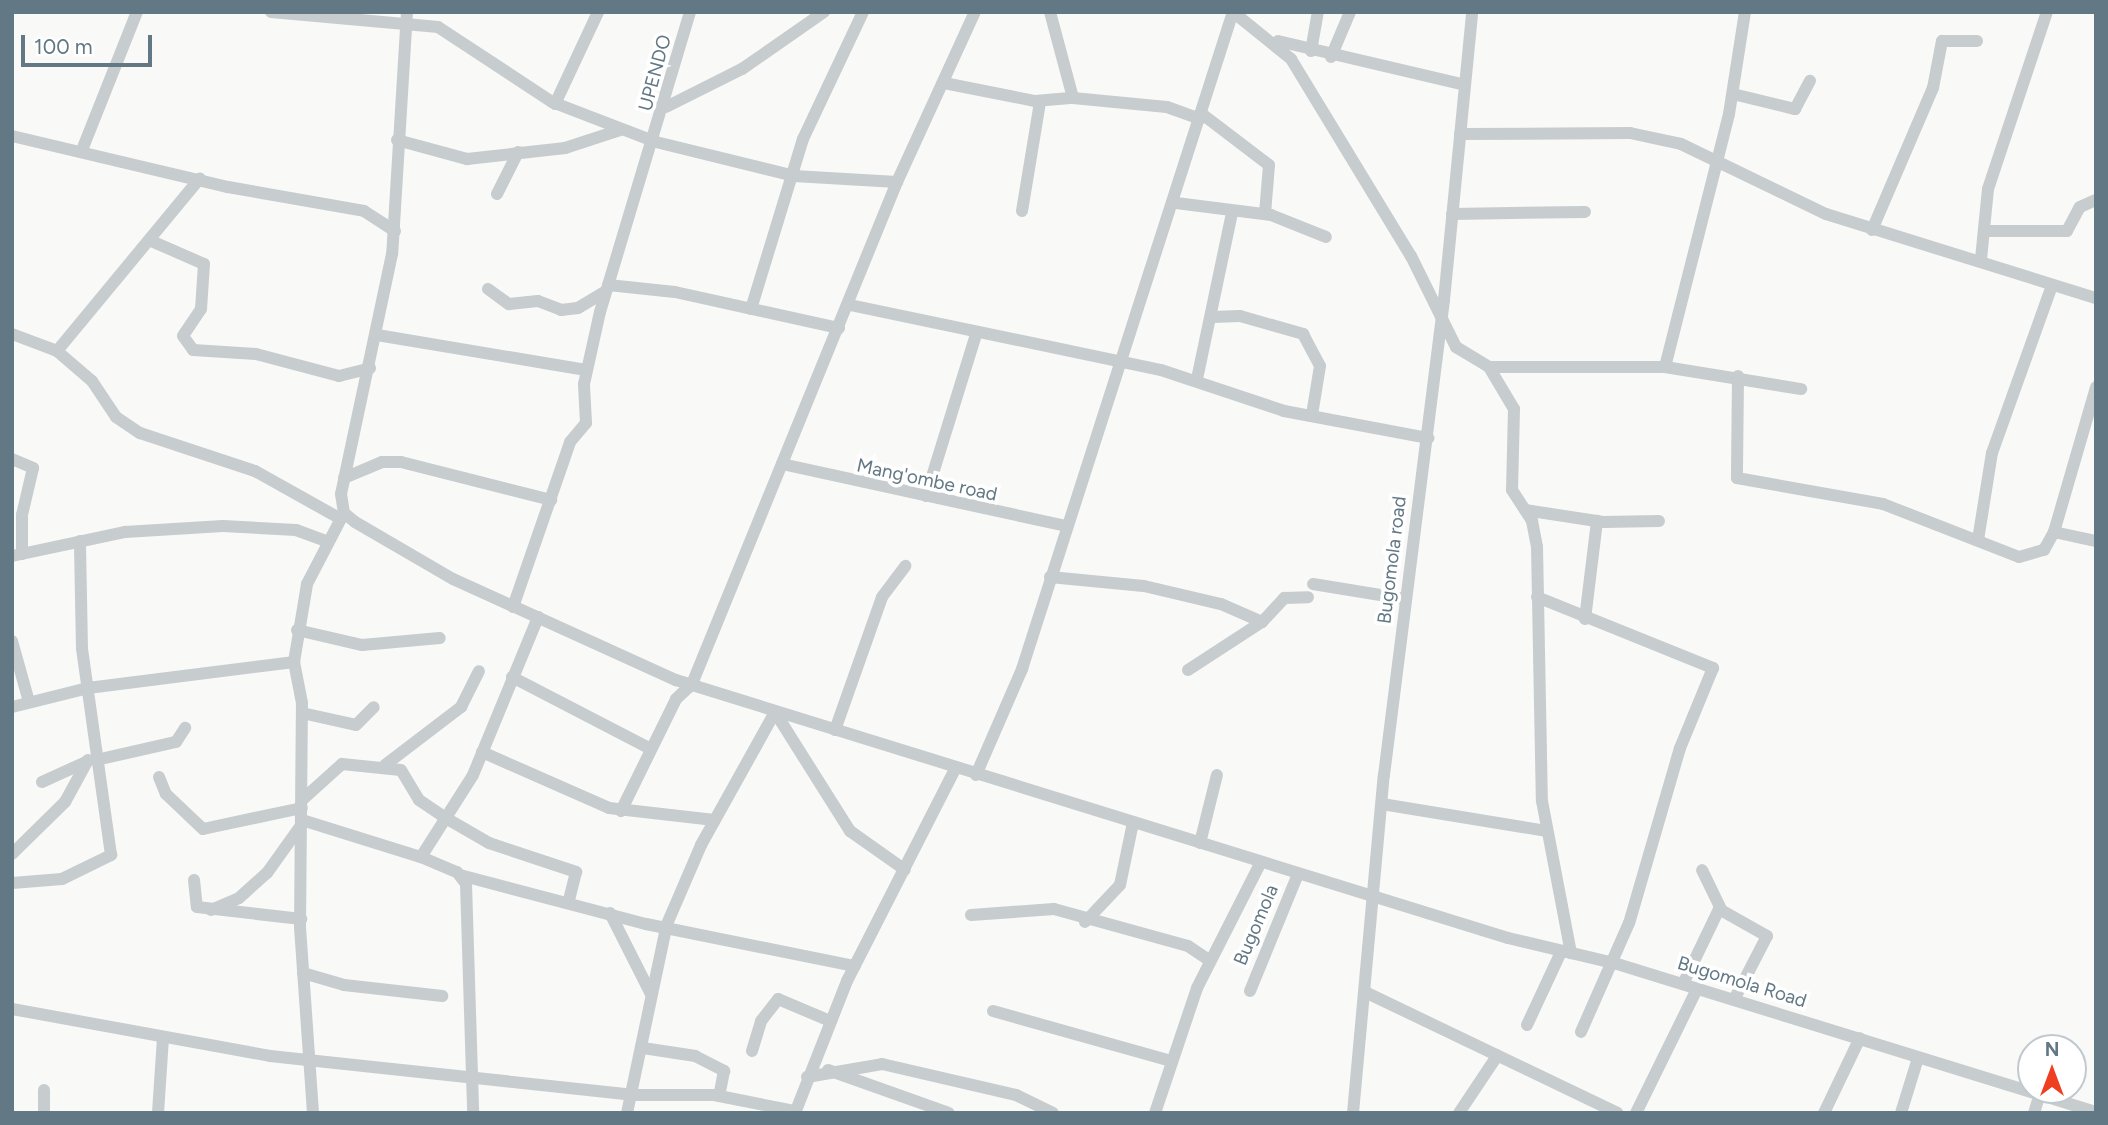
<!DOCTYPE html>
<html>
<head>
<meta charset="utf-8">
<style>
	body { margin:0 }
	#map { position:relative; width:2108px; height:1125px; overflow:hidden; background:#f9f9f7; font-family:Figtree,sans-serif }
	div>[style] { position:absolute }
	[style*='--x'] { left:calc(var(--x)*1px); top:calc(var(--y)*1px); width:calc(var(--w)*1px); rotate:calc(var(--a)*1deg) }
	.minor>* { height:12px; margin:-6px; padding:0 6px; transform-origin:6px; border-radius:6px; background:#c7cccf }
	span { translate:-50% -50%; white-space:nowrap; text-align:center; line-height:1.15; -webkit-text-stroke:7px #fff; paint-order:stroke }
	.street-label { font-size:19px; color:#627884 }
	.frame { position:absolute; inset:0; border:14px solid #627884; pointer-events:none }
	.north { position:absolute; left:2017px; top:1034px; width:70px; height:70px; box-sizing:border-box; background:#fff; border:2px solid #c0c9ce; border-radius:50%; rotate:0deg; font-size:19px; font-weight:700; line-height:28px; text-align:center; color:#627884 }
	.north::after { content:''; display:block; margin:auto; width:24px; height:32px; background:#ef3f20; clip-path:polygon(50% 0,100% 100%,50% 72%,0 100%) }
	.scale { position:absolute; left:21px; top:35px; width:131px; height:32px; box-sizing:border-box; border:4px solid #627884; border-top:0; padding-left:9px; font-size:21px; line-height:24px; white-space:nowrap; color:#627884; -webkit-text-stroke:5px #fff; paint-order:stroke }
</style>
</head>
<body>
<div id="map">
	<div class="minor">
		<i style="--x:271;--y:12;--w:168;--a:5.1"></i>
		<i style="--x:438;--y:27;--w:136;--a:33.3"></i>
		<i style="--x:552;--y:102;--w:111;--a:21"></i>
		<i style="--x:656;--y:142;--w:142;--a:13.8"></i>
		<i style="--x:794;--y:176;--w:103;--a:3.3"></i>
		<i style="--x:407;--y:12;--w:242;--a:93.5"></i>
		<i style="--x:392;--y:254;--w:245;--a:102"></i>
		<i style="--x:341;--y:494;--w:19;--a:81"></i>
		<i style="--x:344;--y:513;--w:14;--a:39"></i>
		<i style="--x:355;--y:522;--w:113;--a:30.2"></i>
		<i style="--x:453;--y:579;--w:245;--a:24.4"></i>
		<i style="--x:676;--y:680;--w:871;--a:17.23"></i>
		<i style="--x:1508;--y:938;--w:109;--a:13.3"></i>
		<i style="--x:1614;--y:963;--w:505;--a:17.18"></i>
		<i style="--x:1050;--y:12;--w:89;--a:75"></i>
		<i style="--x:1278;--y:41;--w:192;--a:13.2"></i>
		<i style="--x:1311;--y:51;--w:40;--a:-80"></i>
		<i style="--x:1331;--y:57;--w:49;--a:-67.1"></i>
		<i style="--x:944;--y:83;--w:93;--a:11.2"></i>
		<i style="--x:1035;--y:101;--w:38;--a:-5"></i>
		<i style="--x:1073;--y:98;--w:94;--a:5.5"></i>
		<i style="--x:1167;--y:107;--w:35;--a:20"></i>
		<i style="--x:1733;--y:94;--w:64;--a:13.6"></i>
		<i style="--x:1795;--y:109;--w:32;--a:-62"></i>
		<i style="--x:555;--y:104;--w:102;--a:-64.9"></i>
		<i style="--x:666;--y:107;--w:85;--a:-26.6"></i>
		<i style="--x:742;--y:69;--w:100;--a:-34.8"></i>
		<i style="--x:1202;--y:114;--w:84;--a:37.3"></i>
		<i style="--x:1269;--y:165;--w:49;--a:94.7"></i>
		<i style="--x:1460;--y:134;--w:170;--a:-0.3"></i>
		<i style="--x:1630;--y:133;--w:52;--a:12.2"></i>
		<i style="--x:1681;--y:144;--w:161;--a:25.8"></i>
		<i style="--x:1826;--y:214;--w:283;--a:17.3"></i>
		<i style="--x:12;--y:136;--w:222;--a:13.3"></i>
		<i style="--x:228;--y:187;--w:138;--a:10"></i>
		<i style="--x:364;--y:211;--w:37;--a:33"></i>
		<i style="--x:397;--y:140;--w:73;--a:15.2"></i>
		<i style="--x:467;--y:159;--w:99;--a:-6.4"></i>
		<i style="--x:565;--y:148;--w:58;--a:-18.1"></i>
		<i style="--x:82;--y:150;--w:149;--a:-68.3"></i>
		<i style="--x:497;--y:194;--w:47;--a:-63.4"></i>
		<i style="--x:1176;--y:203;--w:96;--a:7.2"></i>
		<i style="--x:1271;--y:215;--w:59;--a:21.8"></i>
		<i style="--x:1022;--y:211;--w:110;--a:-80.6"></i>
		<i style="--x:1452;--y:214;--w:133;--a:-0.9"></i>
		<i style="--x:1872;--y:230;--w:155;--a:-66.8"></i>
		<i style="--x:1933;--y:88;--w:48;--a:-79.2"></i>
		<i style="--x:1942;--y:41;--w:35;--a:0"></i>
		<i style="--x:1988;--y:231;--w:79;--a:0"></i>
		<i style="--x:2067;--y:231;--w:27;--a:-62"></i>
		<i style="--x:2080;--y:207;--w:17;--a:-24"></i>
		<i style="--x:149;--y:240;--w:60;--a:23.6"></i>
		<i style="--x:204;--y:264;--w:45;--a:93.8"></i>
		<i style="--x:201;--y:309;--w:32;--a:124"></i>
		<i style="--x:183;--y:336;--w:17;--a:54"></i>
		<i style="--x:193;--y:350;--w:63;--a:3.6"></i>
		<i style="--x:256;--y:354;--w:86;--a:14.8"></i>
		<i style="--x:339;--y:376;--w:32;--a:-14"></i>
		<i style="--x:1981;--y:259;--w:70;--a:-84.3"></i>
		<i style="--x:1988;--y:189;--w:187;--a:-71.6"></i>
		<i style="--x:608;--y:285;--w:67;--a:6"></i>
		<i style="--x:675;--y:292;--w:168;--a:12.4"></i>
		<i style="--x:488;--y:289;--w:26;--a:36"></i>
		<i style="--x:509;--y:304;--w:29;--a:-6"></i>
		<i style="--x:538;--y:301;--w:25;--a:21"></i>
		<i style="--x:561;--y:310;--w:17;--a:-7"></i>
		<i style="--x:578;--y:308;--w:33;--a:-31"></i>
		<i style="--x:850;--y:305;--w:318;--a:11.8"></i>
		<i style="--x:1161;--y:370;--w:130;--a:18.4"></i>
		<i style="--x:1284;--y:411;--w:147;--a:10.6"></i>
		<i style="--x:751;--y:309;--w:178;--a:-73"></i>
		<i style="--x:803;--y:139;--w:140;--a:-64.7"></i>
		<i style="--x:1213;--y:317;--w:27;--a:-2"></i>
		<i style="--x:1240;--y:316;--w:66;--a:15.9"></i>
		<i style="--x:1303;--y:334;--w:36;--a:62"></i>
		<i style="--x:1320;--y:366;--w:50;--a:99.3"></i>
		<i style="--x:12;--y:334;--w:48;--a:20.7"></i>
		<i style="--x:57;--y:351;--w:46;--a:40.6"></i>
		<i style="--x:92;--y:381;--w:43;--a:56.3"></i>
		<i style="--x:116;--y:417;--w:29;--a:34"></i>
		<i style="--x:140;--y:433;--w:121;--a:18.3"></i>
		<i style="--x:255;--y:471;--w:98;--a:29.2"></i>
		<i style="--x:377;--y:335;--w:212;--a:9.5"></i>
		<i style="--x:57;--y:351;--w:224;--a:-50.4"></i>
		<i style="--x:1489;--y:367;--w:176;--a:0"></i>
		<i style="--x:1665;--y:367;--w:138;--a:9.2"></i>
		<i style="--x:1665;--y:367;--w:261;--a:-75.8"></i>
		<i style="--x:1729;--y:114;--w:103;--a:-81.1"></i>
		<i style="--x:1738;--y:376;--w:102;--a:90.6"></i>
		<i style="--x:1737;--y:478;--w:148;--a:10.1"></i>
		<i style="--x:1883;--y:504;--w:146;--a:21.3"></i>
		<i style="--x:2019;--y:557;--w:26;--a:-16"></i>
		<i style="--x:2044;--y:550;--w:21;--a:-61"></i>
		<i style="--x:2054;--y:532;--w:151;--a:-73.8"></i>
		<i style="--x:1197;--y:379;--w:170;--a:-78.1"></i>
		<i style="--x:12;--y:459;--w:23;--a:23"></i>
		<i style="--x:33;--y:468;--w:48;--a:103.2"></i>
		<i style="--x:22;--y:515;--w:39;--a:90"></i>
		<i style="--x:782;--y:464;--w:291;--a:12.3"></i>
		<i style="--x:344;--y:478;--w:41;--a:-22.8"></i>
		<i style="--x:382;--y:462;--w:19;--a:0"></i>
		<i style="--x:401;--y:462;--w:155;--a:14.2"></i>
		<i style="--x:926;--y:496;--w:170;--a:-72.8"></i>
		<i style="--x:1525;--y:510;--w:79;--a:8.7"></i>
		<i style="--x:1603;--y:522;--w:56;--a:-1"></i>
		<i style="--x:2054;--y:532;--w:43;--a:12.1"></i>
		<i style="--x:1978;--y:540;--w:88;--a:-80.9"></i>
		<i style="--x:1992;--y:453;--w:178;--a:-70.3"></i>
		<i style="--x:12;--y:556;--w:116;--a:-12"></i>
		<i style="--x:125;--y:532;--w:98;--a:-3.5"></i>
		<i style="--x:223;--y:526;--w:73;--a:3.1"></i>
		<i style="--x:296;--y:530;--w:33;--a:20"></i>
		<i style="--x:1050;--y:577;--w:94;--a:5.5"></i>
		<i style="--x:1144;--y:586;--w:79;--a:13.2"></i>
		<i style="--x:1221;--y:604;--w:45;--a:23.7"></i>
		<i style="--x:1313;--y:584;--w:93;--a:9.3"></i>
		<i style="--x:1537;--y:597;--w:190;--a:22"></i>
		<i style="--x:1713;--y:668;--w:87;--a:112.4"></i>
		<i style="--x:1680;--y:748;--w:182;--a:106.2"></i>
		<i style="--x:1629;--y:923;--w:119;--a:113.8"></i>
		<i style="--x:513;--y:607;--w:175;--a:-70.9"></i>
		<i style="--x:570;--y:442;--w:25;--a:-50"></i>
		<i style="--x:586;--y:423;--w:39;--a:-93"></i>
		<i style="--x:584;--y:384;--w:74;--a:-77.5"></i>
		<i style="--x:600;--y:312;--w:313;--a:-73.3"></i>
		<i style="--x:1585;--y:619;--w:99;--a:-83"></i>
		<i style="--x:297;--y:630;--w:67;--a:13"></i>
		<i style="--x:362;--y:645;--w:78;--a:-5.1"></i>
		<i style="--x:12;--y:641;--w:63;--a:74.4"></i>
		<i style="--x:1188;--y:670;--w:88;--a:-33"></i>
		<i style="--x:1262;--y:622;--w:33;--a:-47"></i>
		<i style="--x:1284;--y:598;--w:24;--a:-2"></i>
		<i style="--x:512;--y:677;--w:154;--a:27.4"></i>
		<i style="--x:12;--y:707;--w:78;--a:-14"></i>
		<i style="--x:88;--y:688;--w:208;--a:-7.2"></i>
		<i style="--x:775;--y:712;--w:141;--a:57.8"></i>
		<i style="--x:850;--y:831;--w:67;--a:35.3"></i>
		<i style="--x:302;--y:713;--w:55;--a:12.5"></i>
		<i style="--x:356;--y:725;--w:25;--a:-45"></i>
		<i style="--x:835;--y:730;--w:141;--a:-70.5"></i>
		<i style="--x:882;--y:597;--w:39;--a:-53"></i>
		<i style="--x:482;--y:752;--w:139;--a:23.8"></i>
		<i style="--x:609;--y:808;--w:106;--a:6.5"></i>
		<i style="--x:96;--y:760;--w:82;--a:-12.7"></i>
		<i style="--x:176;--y:742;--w:17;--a:-57"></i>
		<i style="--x:385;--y:765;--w:96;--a:-37.3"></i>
		<i style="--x:461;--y:707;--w:40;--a:-63.4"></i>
		<i style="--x:976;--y:775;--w:116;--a:-66.5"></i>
		<i style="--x:1022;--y:669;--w:690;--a:-72.2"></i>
		<i style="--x:1233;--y:12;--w:75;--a:39"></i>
		<i style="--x:1291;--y:59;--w:231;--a:58.7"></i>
		<i style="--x:1411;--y:256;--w:102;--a:63.7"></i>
		<i style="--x:1456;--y:347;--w:39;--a:31"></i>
		<i style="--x:1489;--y:367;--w:49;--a:59.2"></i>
		<i style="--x:1514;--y:409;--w:81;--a:91.4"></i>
		<i style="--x:1512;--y:490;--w:37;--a:57"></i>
		<i style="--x:1532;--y:521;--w:26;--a:79"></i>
		<i style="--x:1537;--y:547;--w:254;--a:88.9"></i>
		<i style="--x:1542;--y:801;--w:155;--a:79.2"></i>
		<i style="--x:159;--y:777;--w:18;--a:68"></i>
		<i style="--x:166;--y:794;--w:51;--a:43.4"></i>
		<i style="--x:203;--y:829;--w:101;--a:-12"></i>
		<i style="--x:42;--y:782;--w:51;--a:-24.5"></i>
		<i style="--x:302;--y:800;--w:54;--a:-42"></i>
		<i style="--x:342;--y:764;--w:59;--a:5.8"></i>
		<i style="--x:401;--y:770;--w:35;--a:59"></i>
		<i style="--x:419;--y:800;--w:30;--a:34"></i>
		<i style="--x:444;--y:817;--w:52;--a:30"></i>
		<i style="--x:489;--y:843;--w:92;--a:18.4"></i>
		<i style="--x:576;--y:872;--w:32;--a:104"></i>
		<i style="--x:1382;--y:804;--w:166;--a:9.3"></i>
		<i style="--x:621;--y:811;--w:125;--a:-63.8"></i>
		<i style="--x:676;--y:699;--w:22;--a:-43"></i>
		<i style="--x:692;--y:684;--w:542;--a:-67.79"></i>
		<i style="--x:897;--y:182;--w:187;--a:-65.4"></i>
		<i style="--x:302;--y:820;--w:125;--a:17.3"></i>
		<i style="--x:421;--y:857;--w:39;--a:23"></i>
		<i style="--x:457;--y:872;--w:15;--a:53"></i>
		<i style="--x:466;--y:884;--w:229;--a:88.2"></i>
		<i style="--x:1200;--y:843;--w:70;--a:-76"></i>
		<i style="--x:12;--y:854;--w:74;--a:-44.5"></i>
		<i style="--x:65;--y:802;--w:48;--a:-61.3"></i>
		<i style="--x:421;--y:857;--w:97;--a:-57.6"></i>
		<i style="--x:473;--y:775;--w:171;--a:-67.6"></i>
		<i style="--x:460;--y:875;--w:192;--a:14.8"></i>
		<i style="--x:646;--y:924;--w:213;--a:11.4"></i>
		<i style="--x:194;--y:880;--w:27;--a:84"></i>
		<i style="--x:197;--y:907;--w:105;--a:6.6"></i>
		<i style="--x:12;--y:883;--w:50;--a:-4.6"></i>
		<i style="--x:62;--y:879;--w:55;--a:-26.1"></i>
		<i style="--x:111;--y:855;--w:208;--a:-98"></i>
		<i style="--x:82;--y:649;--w:108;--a:-91.1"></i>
		<i style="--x:1719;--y:909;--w:55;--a:29.4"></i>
		<i style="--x:1767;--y:936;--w:72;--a:117.3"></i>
		<i style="--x:211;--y:910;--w:30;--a:-23"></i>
		<i style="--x:239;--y:898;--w:38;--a:-42"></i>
		<i style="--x:267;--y:873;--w:60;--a:-54.5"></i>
		<i style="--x:610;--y:913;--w:91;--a:63.2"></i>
		<i style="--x:971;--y:915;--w:83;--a:-4.1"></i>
		<i style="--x:1054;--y:909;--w:139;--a:15.4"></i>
		<i style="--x:1188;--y:946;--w:27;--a:34"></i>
		<i style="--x:1085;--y:922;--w:51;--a:-46.6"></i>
		<i style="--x:1120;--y:885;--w:63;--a:-78.2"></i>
		<i style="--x:303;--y:973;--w:43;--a:16.3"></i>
		<i style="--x:344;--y:985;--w:99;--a:6.4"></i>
		<i style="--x:1683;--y:984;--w:85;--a:-64.3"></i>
		<i style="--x:1720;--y:907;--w:41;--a:-115.9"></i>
		<i style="--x:1250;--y:991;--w:126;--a:-67.7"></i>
		<i style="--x:1365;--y:992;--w:280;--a:25.6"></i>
		<i style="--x:12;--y:1009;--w:262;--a:10.3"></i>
		<i style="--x:270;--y:1056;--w:364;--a:6.1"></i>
		<i style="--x:632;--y:1095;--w:82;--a:0"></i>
		<i style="--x:714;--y:1095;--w:83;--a:11.2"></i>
		<i style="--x:993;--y:1011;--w:185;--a:15.7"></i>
		<i style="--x:1527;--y:1025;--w:81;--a:-65"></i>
		<i style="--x:643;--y:1048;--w:53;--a:8.7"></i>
		<i style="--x:695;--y:1056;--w:33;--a:27"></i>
		<i style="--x:724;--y:1071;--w:25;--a:101"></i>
		<i style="--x:752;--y:1051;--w:31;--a:-73"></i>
		<i style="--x:761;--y:1021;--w:28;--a:-52"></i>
		<i style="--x:778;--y:999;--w:56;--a:22.9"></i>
		<i style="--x:828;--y:1070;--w:128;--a:19.6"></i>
		<i style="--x:807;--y:1077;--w:76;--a:-9.8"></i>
		<i style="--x:882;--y:1064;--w:138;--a:13"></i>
		<i style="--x:1016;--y:1095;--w:41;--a:25.9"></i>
		<i style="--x:44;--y:1113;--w:23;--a:-90"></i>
		<i style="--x:158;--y:1113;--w:76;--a:-86.2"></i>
		<i style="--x:313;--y:1113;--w:186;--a:-94"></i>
		<i style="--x:300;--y:927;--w:224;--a:-89.5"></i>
		<i style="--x:302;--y:703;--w:42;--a:-101"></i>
		<i style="--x:294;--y:662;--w:79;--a:-80.5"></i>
		<i style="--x:307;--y:584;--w:80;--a:-62.5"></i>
		<i style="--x:627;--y:1113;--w:193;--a:-78.1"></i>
		<i style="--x:667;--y:924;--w:86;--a:-66.7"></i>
		<i style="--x:701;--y:845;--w:152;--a:-60.9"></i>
		<i style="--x:795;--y:1113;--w:142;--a:-68.5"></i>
		<i style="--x:847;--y:981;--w:240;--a:-63"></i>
		<i style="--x:1155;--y:1113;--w:132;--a:-71.4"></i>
		<i style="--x:1197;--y:988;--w:141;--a:-63.1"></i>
		<i style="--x:1353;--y:1113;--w:339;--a:-84.8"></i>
		<i style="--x:1384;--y:775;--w:479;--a:-82.8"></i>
		<i style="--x:1444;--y:300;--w:289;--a:-84.4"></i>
		<i style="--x:1459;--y:1113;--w:69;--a:-56.3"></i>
		<i style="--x:1636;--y:1113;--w:138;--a:-63.8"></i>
		<i style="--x:1824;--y:1113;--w:83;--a:-64.4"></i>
		<i style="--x:1901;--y:1113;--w:58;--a:-72.8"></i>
		<i style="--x:2034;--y:1113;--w:17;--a:-73"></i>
	</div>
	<div class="street-label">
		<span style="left:655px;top:73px;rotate:-75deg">UPENDO</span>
		<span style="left:927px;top:480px;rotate:12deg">Mang'ombe road</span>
		<span style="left:1392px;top:560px;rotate:-83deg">Bugomola road</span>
		<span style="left:1256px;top:925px;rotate:-67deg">Bugomola</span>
		<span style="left:1742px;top:982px;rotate:17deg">Bugomola Road</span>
	</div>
	<div class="frame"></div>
	<div class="north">N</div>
	<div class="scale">100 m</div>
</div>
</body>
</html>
